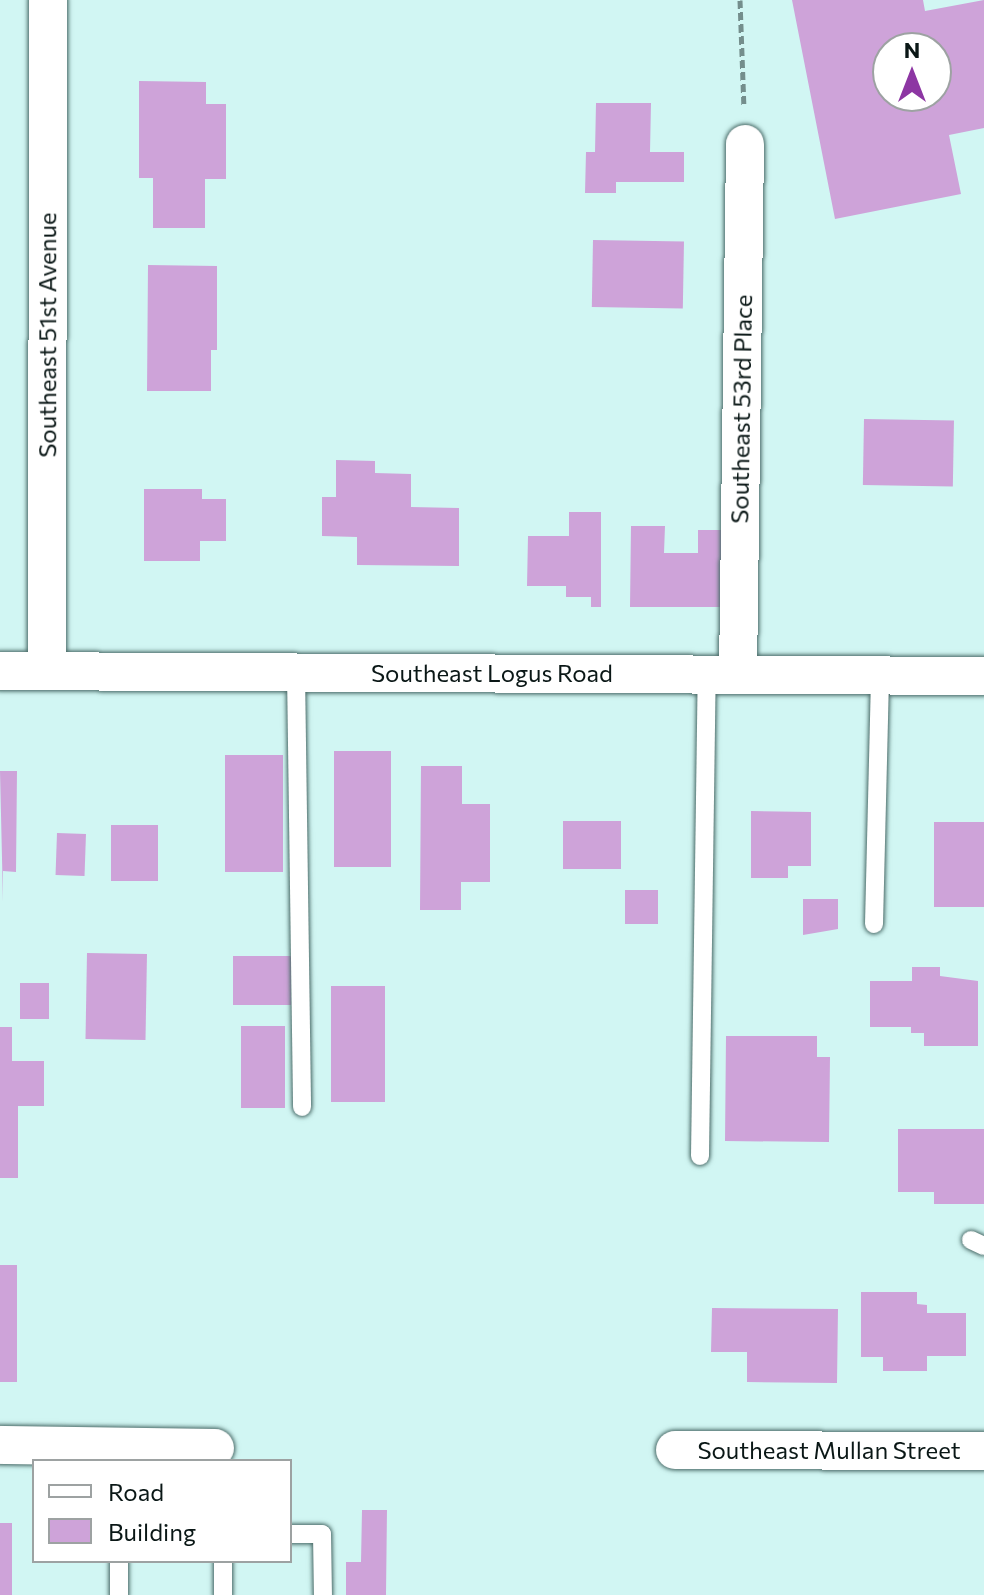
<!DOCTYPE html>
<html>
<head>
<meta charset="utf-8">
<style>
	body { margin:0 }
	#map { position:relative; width:984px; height:1595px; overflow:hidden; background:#d1f6f3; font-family:Commissioner,sans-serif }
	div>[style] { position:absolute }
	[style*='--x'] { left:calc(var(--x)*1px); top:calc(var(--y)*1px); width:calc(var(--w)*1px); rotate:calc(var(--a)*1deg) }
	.building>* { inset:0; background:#cea3d9; transform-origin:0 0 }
	.path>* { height:5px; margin-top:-2.5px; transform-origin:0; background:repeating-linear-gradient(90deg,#748e8c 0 8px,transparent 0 12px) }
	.roads { filter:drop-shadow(0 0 2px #4c6d6a) drop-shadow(0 0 2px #4c6d6a) }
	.service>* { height:18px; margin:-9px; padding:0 9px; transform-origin:9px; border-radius:9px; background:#fff }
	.minor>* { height:38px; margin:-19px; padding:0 19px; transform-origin:19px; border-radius:19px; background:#fff }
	span { translate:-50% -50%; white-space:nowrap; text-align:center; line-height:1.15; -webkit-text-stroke:8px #fff; paint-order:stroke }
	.street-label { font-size:24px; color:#0a1716 }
	.legend { position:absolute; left:32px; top:1459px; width:260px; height:104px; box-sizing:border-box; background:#fff; border:2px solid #9da2a2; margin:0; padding:10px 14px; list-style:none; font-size:24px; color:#0a1716 }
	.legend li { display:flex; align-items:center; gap:16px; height:40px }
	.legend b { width:40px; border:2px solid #9da2a2 }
	.north { position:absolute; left:872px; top:32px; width:80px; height:80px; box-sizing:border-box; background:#fff; border:2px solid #9da2a2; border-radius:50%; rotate:0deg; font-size:22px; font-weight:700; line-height:32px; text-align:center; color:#0a1716 }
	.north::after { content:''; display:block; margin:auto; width:28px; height:36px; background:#8d36a3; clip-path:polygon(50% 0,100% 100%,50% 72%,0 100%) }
</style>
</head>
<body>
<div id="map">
	<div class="building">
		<i style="clip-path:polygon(evenodd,792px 0,923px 0,925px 11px,984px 0,984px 128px,949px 135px,961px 194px,835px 219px,792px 0,888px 48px,936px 48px,936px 96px,888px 96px,888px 48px)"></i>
		<i style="clip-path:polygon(139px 81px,206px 82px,206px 104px,226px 104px,226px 179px,205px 179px,205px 228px,153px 228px,153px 178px,139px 178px)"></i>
		<i style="clip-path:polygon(596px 103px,651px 103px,650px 152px,684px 152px,684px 182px,616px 182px,616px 193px,585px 193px,586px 152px,595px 152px)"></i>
		<i style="left:593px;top:240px;width:91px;height:67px;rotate:1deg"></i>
		<i style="clip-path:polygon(148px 265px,217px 266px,217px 350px,211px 350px,211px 391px,147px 391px)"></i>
		<i style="left:864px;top:419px;width:90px;height:66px;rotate:1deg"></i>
		<i style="clip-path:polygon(336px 460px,375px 461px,375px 473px,411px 474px,411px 507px,459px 508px,459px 566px,357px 565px,357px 537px,322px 536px,322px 497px,336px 497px)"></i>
		<i style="clip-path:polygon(144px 489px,202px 489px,202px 499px,226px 499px,226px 541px,200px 541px,200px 561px,144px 561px)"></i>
		<i style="clip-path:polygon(569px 512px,601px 512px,601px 607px,591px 607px,591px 597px,566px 597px,566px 586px,527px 586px,528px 536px,569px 536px)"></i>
		<i style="clip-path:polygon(631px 526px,665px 526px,664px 553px,698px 553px,698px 530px,724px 530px,724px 607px,630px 607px)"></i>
		<i style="left:334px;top:751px;width:57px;height:116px"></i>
		<i style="left:225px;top:755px;width:58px;height:117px"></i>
		<i style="clip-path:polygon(421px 766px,462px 766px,462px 804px,490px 804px,490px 882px,461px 882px,461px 910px,420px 910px)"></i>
		<i style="clip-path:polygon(0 771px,17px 771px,16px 872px,3px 871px,3px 902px)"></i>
		<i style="clip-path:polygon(751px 811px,811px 812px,811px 866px,788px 866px,788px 878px,751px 878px)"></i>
		<i style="left:563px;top:821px;width:58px;height:48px"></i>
		<i style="left:934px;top:822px;width:50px;height:85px"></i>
		<i style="left:111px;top:825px;width:47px;height:56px"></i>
		<i style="left:57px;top:833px;width:29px;height:42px;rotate:2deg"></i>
		<i style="left:625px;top:890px;width:33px;height:34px"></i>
		<i style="clip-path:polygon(803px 899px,838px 899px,838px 929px,803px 935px)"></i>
		<i style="left:87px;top:953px;width:60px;height:86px;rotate:1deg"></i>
		<i style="left:233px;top:956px;width:58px;height:49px"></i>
		<i style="clip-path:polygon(912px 967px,940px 967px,940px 976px,978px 981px,978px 1046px,924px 1046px,924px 1033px,911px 1033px,911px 1027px,870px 1027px,870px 981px,912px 981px)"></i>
		<i style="left:20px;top:983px;width:29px;height:36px"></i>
		<i style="left:331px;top:986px;width:54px;height:116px"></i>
		<i style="left:241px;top:1026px;width:44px;height:82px"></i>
		<i style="clip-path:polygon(0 1027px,12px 1027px,12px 1061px,44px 1061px,44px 1106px,18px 1106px,18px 1178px,0 1178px)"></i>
		<i style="clip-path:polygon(726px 1036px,817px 1036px,817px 1057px,830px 1057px,829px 1142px,725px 1141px)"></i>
		<i style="clip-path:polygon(898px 1129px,984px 1129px,984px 1204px,934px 1204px,934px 1192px,898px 1192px)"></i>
		<i style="left:0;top:1265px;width:17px;height:117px"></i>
		<i style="clip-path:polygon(861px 1292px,917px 1292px,917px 1304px,927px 1305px,927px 1313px,966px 1313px,966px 1356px,927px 1356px,927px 1371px,883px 1371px,883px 1357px,861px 1357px)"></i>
		<i style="clip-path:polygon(712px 1308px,838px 1309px,837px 1383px,747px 1382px,747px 1352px,711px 1352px)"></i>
		<i style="clip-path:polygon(362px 1510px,387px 1510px,386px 1595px,346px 1595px,346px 1562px,361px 1562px)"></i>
		<i style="left:0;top:1523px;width:12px;height:72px"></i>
	</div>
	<div class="path">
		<i style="--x:740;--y:0;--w:107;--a:87.9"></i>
	</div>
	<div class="roads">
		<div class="service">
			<i style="--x:296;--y:672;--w:435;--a:89.2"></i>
			<i style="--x:874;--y:924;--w:251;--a:-88.6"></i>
			<i style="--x:700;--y:1156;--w:482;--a:-89.2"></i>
			<i style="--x:971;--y:1240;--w:14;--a:25"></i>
			<i style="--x:290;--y:1534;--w:32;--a:0"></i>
			<i style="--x:322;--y:1534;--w:61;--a:89.1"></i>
			<i style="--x:119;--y:1561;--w:34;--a:90"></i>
			<i style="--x:223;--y:1561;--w:34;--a:90"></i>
		</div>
		<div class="minor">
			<i style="--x:0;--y:671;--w:984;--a:0.29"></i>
			<i style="--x:47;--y:671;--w:671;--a:-89.91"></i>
			<i style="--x:738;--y:674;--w:530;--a:-89.24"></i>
			<i style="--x:0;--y:1445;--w:215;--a:0.8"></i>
			<i style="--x:675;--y:1450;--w:309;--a:0.2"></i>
		</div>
	</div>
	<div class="street-label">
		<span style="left:47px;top:335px;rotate:-90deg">Southeast 51st Avenue</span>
		<span style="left:741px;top:409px;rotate:-89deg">Southeast 53rd Place</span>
		<span style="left:492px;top:673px">Southeast Logus Road</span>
		<span style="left:829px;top:1450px">Southeast Mullan Street</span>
	</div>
	<ul class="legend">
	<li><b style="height:10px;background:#fff"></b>Road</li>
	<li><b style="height:22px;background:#cea3d9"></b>Building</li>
	</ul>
	<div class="north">N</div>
</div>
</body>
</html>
